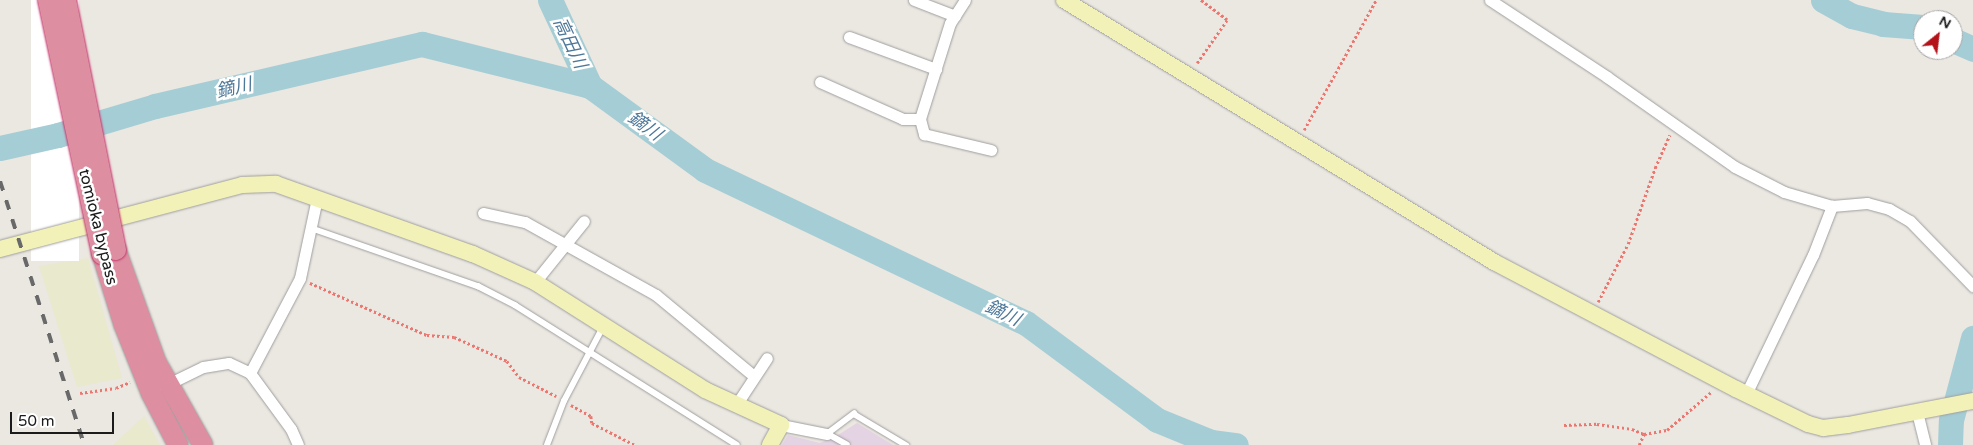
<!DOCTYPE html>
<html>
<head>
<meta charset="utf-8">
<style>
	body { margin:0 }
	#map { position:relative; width:1973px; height:445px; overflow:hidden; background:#ebe7e1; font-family:"Varela Round","Noto Sans JP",sans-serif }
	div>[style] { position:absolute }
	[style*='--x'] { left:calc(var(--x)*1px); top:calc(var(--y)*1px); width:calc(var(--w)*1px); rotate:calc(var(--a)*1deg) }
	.industrial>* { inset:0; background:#e4d3e2 }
	.farmland>* { inset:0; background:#e8e9cd }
	.pier>* { inset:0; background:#fff; transform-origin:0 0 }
	.river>* { height:25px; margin:-12.5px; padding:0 12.5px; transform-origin:12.5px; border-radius:12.5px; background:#a5cdd5 }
	.path>* { height:2.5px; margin-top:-1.25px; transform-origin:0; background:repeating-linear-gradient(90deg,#ec7771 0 2.5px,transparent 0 5px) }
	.roads { filter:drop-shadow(0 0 1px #9f9f9f) drop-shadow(0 0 1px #9f9f9f) }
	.lane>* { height:5.5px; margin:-2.75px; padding:0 2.75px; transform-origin:2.75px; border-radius:2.75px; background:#fff }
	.street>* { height:11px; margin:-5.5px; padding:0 5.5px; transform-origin:5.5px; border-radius:5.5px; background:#fff }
	.secondary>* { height:16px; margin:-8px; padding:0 8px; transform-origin:8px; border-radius:8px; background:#f2f2b8 }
	.highway>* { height:20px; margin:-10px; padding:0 10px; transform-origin:10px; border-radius:10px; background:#dd8fa1 }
	.rail>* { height:4px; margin-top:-2px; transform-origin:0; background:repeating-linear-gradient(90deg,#696969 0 10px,transparent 0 20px) }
	.bridges { filter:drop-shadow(0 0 1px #c4336d) drop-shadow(0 0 1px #c4336d) }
	.highway-bridge>* { height:20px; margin:-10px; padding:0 10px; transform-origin:10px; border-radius:10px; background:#dd8fa1 }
	span { translate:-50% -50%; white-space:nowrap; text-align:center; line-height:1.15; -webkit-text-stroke:5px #fff; paint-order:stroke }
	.street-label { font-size:16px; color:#1b1b1b }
	.water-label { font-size:18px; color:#4e7899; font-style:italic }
	.north { position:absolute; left:1913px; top:10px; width:50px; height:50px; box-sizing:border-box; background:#fff; border:1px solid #a4a4a4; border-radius:50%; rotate:29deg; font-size:14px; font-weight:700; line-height:20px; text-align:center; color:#1b1b1b }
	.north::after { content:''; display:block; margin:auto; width:18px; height:22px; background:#b3121b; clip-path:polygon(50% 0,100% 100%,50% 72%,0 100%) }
	.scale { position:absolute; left:10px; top:412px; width:104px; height:22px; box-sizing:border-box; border:2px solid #1b1b1b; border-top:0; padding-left:6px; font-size:15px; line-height:18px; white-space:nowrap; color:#1b1b1b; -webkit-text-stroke:4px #fff; paint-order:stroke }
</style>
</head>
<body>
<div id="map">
	<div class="industrial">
		<i style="clip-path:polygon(857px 423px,893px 445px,782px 445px,788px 435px,820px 443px,838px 435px)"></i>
	</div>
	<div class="farmland">
		<i style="clip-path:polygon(88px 258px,122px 378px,77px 387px,39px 266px)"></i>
		<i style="clip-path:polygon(144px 416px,160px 445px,113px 445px)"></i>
	</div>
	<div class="pier">
		<i style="left:31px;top:0;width:48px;height:261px"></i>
	</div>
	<div class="river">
		<i style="--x:550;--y:0;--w:95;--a:65.1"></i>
		<i style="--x:1823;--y:0;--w:33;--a:29"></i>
		<i style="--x:1852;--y:16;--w:32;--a:14"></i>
		<i style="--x:1883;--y:24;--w:40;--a:4.3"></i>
		<i style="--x:1953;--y:40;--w:22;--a:24"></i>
		<i style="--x:0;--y:148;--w:59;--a:-12.6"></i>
		<i style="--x:58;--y:135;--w:101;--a:-16.6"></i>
		<i style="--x:155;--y:106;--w:274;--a:-13.1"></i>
		<i style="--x:422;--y:44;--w:173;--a:14"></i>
		<i style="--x:590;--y:86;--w:142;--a:36.1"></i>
		<i style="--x:705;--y:170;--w:356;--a:25.5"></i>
		<i style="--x:1026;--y:323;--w:163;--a:36.5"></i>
		<i style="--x:1157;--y:420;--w:58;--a:22.2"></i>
		<i style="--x:1211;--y:442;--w:25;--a:7"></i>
		<i style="--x:1950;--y:445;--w:25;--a:-88"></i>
		<i style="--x:1951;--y:420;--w:85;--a:-75"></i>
	</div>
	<div class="path">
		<i style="--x:1197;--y:63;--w:52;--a:-55.1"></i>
		<i style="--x:1227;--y:20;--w:34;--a:-143"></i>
		<i style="--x:1304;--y:130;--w:149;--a:-61"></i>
		<i style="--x:310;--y:283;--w:128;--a:24"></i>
		<i style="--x:427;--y:335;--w:27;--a:4"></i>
		<i style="--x:454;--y:337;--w:58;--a:24.4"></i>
		<i style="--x:507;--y:361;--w:20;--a:53"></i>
		<i style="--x:519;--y:377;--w:42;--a:27.2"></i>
		<i style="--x:1598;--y:302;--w:65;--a:-62.7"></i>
		<i style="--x:1628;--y:244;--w:81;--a:-70.4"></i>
		<i style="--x:1655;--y:168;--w:36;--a:-66"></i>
		<i style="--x:80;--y:393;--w:36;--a:-8"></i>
		<i style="--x:116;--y:388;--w:15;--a:-23"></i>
		<i style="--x:571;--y:405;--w:23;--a:29"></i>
		<i style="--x:591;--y:416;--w:7;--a:82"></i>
		<i style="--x:592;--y:423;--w:48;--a:27.1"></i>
		<i style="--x:1564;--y:425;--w:33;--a:-2"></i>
		<i style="--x:1597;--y:424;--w:35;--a:8"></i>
		<i style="--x:1632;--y:429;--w:13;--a:23"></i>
		<i style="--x:1644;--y:434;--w:23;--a:-10"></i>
		<i style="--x:1667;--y:430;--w:58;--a:-40.8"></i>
		<i style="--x:1639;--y:445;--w:12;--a:-66"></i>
	</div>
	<div class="roads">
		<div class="lane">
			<i style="--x:311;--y:228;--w:177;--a:19.2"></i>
			<i style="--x:478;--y:286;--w:42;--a:27.2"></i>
			<i style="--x:515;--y:305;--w:262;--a:32.2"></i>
			<i style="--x:547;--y:445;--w:47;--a:-68.9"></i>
			<i style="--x:564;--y:401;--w:84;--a:-62.2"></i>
			<i style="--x:847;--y:445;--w:23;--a:-151"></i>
			<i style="--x:827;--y:434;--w:34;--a:-37"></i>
			<i style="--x:854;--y:414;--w:61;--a:30.8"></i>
		</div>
		<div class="street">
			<i style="--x:914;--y:0;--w:44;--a:21.3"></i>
			<i style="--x:965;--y:0;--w:27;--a:123"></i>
			<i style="--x:950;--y:23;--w:101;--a:107.4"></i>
			<i style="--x:920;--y:119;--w:16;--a:75"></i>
			<i style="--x:924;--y:134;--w:69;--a:13.4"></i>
			<i style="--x:1490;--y:0;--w:140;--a:33.3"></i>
			<i style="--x:1607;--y:77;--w:156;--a:35.1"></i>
			<i style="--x:1735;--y:167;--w:55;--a:27"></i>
			<i style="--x:1784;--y:192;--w:50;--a:16.3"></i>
			<i style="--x:1832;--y:206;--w:35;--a:-5"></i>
			<i style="--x:1867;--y:203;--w:23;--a:15"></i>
			<i style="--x:1889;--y:209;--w:24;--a:30"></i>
			<i style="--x:1910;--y:221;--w:91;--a:45.9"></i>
			<i style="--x:849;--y:37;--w:93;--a:20.2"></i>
			<i style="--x:820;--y:82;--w:91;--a:24"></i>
			<i style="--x:903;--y:119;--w:17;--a:0"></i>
			<i style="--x:483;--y:213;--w:43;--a:12.1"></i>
			<i style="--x:525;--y:222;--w:150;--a:29.1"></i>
			<i style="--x:656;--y:295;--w:127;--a:39.6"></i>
			<i style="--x:535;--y:282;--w:78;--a:-51.2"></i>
			<i style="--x:250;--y:373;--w:107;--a:-62.2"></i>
			<i style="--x:300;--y:278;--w:82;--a:-78"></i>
			<i style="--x:164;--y:386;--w:43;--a:-26"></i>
			<i style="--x:203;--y:367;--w:26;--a:-9"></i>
			<i style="--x:229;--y:363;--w:23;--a:25"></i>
			<i style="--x:250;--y:373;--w:69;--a:53.8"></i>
			<i style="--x:291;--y:429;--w:17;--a:66"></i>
			<i style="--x:1746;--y:394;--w:154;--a:-64.3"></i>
			<i style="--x:1813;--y:255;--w:53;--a:-68.8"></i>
			<i style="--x:736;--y:405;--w:56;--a:-56.6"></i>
			<i style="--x:1917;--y:412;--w:34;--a:76"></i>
			<i style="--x:781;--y:425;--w:47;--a:11.1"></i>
		</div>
		<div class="secondary">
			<i style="--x:1064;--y:0;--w:504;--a:31.35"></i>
			<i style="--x:1494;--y:262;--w:273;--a:27.7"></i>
			<i style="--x:1736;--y:389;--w:80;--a:25.9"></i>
			<i style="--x:1808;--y:424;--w:16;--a:15"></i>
			<i style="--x:1823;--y:428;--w:25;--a:-7"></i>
			<i style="--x:1848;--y:425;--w:127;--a:-10.9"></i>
			<i style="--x:0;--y:249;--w:250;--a:-14.8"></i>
			<i style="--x:242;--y:185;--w:34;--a:-2"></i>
			<i style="--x:276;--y:184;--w:209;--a:19.6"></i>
			<i style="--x:473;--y:254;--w:68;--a:24.3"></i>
			<i style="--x:535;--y:282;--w:201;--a:32.4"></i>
			<i style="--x:705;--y:390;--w:84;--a:24.7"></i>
			<i style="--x:781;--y:425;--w:23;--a:119"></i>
		</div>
		<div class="highway">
			<i style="--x:116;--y:250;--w:119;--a:70.3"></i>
			<i style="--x:156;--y:362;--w:95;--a:60.5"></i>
			<i style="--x:102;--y:254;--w:74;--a:72.8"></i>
			<i style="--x:124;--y:325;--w:73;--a:68.3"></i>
			<i style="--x:151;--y:393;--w:59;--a:62.6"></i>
		</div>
	</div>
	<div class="rail">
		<i style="--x:0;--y:181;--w:277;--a:72.3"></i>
	</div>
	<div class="bridges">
		<div class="highway-bridge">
			<i style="--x:48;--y:0;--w:260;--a:78"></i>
			<i style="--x:66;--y:0;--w:255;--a:78.7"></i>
		</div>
	</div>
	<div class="street-label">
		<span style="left:98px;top:227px;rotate:76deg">tomioka bypass</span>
	</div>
	<div class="water-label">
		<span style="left:570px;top:43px;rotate:65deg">高田川</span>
		<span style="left:234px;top:88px;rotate:-13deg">鏑川</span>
		<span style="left:645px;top:126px;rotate:36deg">鏑川</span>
		<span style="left:1003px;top:313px;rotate:26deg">鏑川</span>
	</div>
	<div class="north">N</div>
	<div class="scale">50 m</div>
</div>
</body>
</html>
